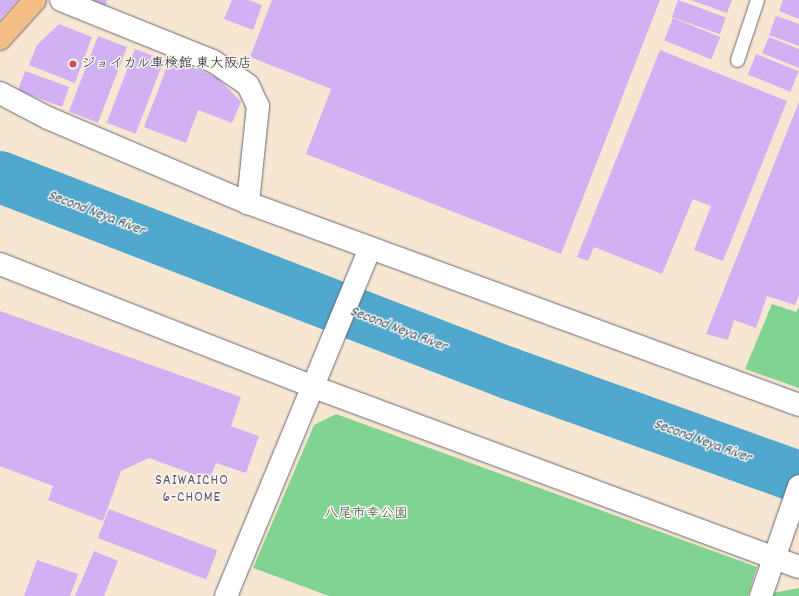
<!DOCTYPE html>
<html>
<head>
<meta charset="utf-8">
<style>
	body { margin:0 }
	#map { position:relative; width:799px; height:596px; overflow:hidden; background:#f7e7d2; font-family:Dekko,"Klee One",sans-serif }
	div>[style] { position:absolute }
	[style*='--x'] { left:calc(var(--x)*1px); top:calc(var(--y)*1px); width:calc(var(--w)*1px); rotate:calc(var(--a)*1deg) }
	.green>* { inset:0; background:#81d394 }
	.river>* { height:52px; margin:-26px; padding:0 26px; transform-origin:26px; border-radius:26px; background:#51a8ce }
	.building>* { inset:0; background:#d1b0f3; transform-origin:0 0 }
	.roads { filter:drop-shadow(0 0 1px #6d6770) drop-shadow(0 0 1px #6d6770) }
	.lane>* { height:13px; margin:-6.5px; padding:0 6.5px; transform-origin:6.5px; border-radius:6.5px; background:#fff }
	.street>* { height:22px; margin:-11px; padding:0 11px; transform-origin:11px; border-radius:11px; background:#fff }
	.primary>* { height:22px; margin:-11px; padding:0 11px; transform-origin:11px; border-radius:11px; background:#f6be87 }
	.dots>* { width:11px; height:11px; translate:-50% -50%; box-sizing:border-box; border:2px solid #fbf7ec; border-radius:50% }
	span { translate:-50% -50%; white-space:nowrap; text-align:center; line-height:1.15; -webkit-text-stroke:3px #fbf7ec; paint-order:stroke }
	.poi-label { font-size:14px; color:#22223b }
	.left { translate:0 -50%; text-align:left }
	.park-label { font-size:14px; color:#3e5756 }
	.water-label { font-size:15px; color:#355876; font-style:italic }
	.neighbourhood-label { font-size:15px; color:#5f547b; letter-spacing:1px }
</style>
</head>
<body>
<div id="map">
	<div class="green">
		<i style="clip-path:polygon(772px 304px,796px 312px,799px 307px,799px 388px,745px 369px)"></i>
		<i style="clip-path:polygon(336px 414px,757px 567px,748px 596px,329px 596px,253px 568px,314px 425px)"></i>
		<i style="clip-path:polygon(799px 588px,799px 596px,771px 596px,772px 593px)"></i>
	</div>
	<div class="river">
		<i style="--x:0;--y:177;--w:544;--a:21.1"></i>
		<i style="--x:508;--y:373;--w:309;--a:19.7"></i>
	</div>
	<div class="building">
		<i style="clip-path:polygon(0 0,18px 0,0 19px)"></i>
		<i style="clip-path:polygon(87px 0,107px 0,105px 7px)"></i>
		<i style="clip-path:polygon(232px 0,248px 0,262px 5px,253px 30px,224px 19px)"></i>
		<i style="clip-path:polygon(272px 0,660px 0,561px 254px,306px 154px,331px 89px,250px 57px)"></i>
		<i style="left:678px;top:0;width:51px;height:18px;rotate:20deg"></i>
		<i style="clip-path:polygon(691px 0,732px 0,727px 13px)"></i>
		<i style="clip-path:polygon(783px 0,799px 0,799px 19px,779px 11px)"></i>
		<i style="clip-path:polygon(776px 16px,799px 24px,799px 46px,769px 35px)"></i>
		<i style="left:673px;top:18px;width:51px;height:24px;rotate:22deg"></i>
		<i style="clip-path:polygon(59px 24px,92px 37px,75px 83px,29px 65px,37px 45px)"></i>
		<i style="left:98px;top:36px;width:31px;height:81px;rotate:21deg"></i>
		<i style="clip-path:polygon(769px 37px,799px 49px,799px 68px,762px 53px)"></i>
		<i style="left:135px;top:49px;width:31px;height:79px;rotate:21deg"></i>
		<i style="clip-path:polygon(660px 50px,787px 101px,723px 261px,694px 250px,711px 206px,693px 199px,662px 274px,594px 247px,588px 261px,577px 257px)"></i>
		<i style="left:756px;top:54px;width:46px;height:22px;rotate:22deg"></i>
		<i style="clip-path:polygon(170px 59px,217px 77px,241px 102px,232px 123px,198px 110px,186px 143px,144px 127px)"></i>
		<i style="left:25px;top:71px;width:47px;height:21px;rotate:20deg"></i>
		<i style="clip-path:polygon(799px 102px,799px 295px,795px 305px,767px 296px,756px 328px,734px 320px,728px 340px,706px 334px)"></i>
		<i style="clip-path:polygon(0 311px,241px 397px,231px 426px,259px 436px,246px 473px,216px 463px,211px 476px,202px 473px,201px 477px,149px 458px,121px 471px,103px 521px,48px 500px,53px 486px,0 466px)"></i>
		<i style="left:109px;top:509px;width:116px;height:31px;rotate:21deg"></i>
		<i style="clip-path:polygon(94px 551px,118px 561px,104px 596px,75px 596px)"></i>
		<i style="clip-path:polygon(37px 560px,78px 574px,70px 596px,24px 596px)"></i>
	</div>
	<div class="roads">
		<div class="lane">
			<i style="--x:737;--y:60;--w:63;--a:-71.6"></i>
		</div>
		<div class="street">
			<i style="--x:61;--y:0;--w:164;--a:21.9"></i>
			<i style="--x:213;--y:61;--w:42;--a:34.4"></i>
			<i style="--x:248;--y:85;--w:23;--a:65"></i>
			<i style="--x:258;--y:106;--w:98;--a:95.9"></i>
			<i style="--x:0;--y:93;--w:54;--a:27.5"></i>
			<i style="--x:48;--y:118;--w:217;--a:23"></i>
			<i style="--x:248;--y:203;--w:587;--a:20.13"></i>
			<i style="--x:0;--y:264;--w:334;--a:21.4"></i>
			<i style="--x:311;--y:386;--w:520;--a:20.35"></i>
			<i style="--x:226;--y:596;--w:374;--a:-67.5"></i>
			<i style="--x:761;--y:596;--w:116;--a:-70.9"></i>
		</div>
		<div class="primary">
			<i style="--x:0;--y:39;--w:52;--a:-48.1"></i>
		</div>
	</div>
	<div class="dots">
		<i style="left:73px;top:64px;background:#d1495b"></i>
	</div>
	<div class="poi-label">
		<span class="left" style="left:81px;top:64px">ジョイカル車検館 東大阪店</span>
	</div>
	<div class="park-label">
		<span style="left:366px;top:514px">八尾市幸公園</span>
	</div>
	<div class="water-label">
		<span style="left:96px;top:214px;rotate:21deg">Second Neya River</span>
		<span style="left:398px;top:330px;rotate:21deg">Second Neya River</span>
		<span style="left:702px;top:442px;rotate:20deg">Second Neya River</span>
	</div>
	<div class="neighbourhood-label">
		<span style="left:192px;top:490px">SAIWAICHO<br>6-CHOME</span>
	</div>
</div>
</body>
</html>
